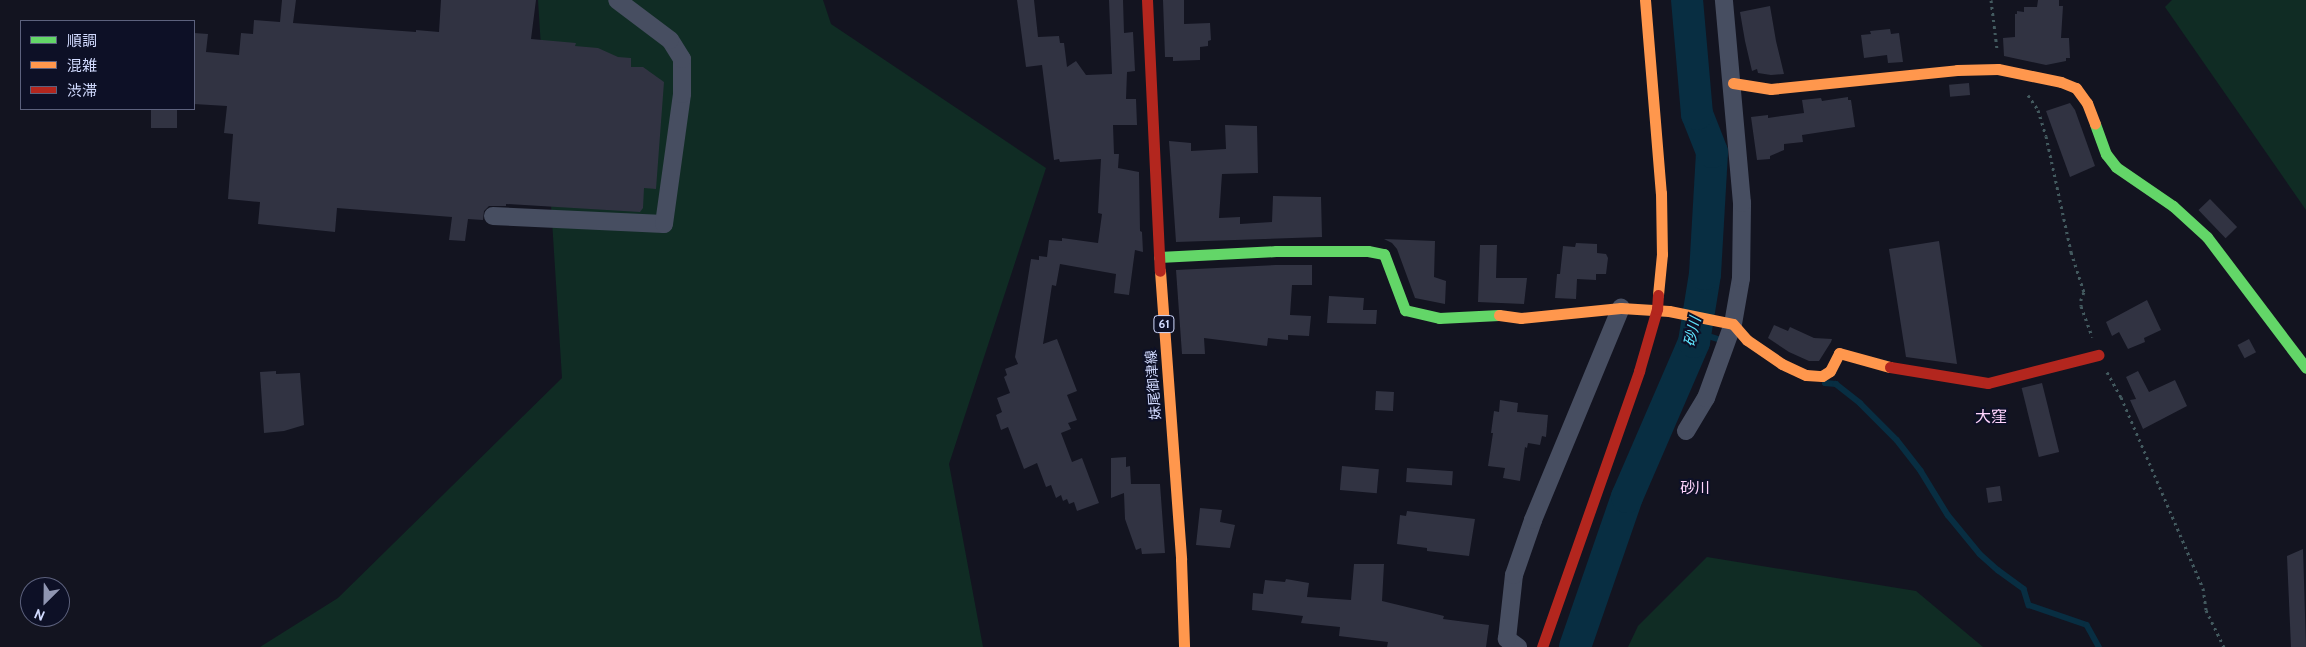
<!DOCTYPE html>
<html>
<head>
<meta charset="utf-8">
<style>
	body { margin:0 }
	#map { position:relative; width:2306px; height:647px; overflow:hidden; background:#131420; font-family:Cabin,"Noto Sans JP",sans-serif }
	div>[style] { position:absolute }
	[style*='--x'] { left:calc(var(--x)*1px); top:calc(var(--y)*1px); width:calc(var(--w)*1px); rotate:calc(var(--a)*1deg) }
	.green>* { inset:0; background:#102c24 }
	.stream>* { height:5.5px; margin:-2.75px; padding:0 2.75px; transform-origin:2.75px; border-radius:2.75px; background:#082e42 }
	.river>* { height:32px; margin:-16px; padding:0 16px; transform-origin:16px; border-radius:16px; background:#082e42 }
	.building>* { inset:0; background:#313342; transform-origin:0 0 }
	.path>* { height:3px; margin-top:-1.5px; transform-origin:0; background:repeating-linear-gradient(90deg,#435a5f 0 2.5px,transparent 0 6.5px) }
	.street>* { height:18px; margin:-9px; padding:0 9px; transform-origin:9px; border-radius:9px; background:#474e61 }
	.fast>* { height:11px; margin:-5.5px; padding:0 5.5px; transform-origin:5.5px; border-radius:5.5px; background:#63d668 }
	.slow>* { height:11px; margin:-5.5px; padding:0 5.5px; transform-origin:5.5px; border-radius:5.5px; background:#ff974d }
	.jam>* { height:11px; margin:-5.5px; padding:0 5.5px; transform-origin:5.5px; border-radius:5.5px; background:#b3261e }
	span { translate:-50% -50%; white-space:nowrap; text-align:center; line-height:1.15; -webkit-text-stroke:4px #0d1026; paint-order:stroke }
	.shield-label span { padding:1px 4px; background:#0d1026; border:1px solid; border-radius:4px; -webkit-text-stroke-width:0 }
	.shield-label { font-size:12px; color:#d2dbff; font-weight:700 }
	.street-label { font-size:14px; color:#d2dbff }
	.water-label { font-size:15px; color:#60e6ff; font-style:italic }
	.neighbourhood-label { font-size:15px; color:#ffd4fd }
	.quarter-label { font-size:16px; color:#ffd4fd }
	.legend { position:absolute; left:20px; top:20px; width:175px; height:90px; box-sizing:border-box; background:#0d1026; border:1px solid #5c617d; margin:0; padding:6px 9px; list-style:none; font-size:15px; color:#d2dbff }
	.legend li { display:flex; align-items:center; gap:10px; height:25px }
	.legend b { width:25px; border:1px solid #5c617d }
	.north { position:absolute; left:20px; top:577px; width:50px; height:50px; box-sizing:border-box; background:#0d1026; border:1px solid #5c617d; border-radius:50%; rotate:203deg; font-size:14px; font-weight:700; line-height:20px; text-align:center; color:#d2dbff }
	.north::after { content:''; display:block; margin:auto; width:18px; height:22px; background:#8f95b1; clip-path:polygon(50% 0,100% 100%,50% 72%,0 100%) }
</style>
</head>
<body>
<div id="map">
	<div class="green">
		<i style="clip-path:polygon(538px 0,823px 0,831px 24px,1046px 168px,949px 464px,983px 647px,260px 647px,338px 598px,562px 378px)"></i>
		<i style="clip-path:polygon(2172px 0,2306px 0,2306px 210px,2165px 7px)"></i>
		<i style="clip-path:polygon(1707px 557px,1916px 591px,1983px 647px,1628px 647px,1638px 626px)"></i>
	</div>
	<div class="stream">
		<i style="--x:1695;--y:332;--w:30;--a:17"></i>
		<i style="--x:1825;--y:383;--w:11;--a:5"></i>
		<i style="--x:1836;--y:384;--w:31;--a:38"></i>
		<i style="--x:1860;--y:403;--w:52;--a:45"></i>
		<i style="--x:1897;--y:440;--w:39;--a:52"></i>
		<i style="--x:1921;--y:471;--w:52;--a:58.5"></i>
		<i style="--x:1948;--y:515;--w:50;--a:50.6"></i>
		<i style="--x:1980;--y:554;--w:24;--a:42"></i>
		<i style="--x:1998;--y:570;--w:32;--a:36"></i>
		<i style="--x:2024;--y:589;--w:17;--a:73"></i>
		<i style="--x:2029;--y:605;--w:61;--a:19"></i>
		<i style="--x:2087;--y:625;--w:25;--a:61"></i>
	</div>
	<div class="river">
		<i style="--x:1575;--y:647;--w:159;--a:-70.9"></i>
		<i style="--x:1627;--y:497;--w:169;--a:-66.6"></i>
		<i style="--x:1694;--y:342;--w:69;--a:-80.8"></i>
		<i style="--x:1705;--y:274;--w:122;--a:-86.7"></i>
		<i style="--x:1712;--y:152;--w:41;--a:-111.5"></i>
		<i style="--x:1697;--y:114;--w:114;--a:-95"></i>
	</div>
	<div class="building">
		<i style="clip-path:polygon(282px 0,296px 0,293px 23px,416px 32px,416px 30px,439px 32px,441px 0,536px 0,531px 39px,576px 43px,575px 46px,598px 48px,618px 57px,631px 58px,631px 67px,643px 67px,664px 82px,656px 189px,644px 188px,643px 208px,640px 212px,506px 204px,506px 206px,489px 206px,484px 211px,483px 220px,468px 219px,465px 241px,449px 240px,452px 217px,337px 208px,335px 232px,258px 224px,260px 202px,228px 199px,233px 134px,224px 133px,227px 106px,194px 104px,194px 33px,208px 34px,206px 52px,239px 55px,241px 33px,253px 34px,254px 20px,280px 22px)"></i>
		<i style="clip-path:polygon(1017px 0,1034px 0,1038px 37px,1059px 36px,1060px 43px,1064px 43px,1067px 67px,1076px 61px,1086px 75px,1112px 74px,1109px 0,1123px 0,1124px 33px,1133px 32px,1135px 71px,1127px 72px,1126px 99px,1136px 99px,1137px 125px,1113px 125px,1114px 154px,1119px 154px,1118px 168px,1139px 172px,1140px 231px,1142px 232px,1143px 252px,1135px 250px,1129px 295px,1114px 293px,1116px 274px,1060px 264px,1056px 286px,1052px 285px,1043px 344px,1057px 339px,1077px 391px,1067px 395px,1077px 420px,1068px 423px,1071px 429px,1061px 433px,1072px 462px,1082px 458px,1099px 503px,1077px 511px,1074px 502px,1069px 504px,1067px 499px,1063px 501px,1061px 495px,1056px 498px,1051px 485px,1046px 487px,1037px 463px,1024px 469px,1008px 427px,1001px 430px,996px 415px,1002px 412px,997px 398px,1010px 393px,1004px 377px,1007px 375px,1005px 369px,1018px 364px,1015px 357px,1031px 259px,1039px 260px,1039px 256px,1047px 257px,1049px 240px,1062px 241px,1062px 238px,1098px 243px,1102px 214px,1098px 213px,1101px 159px,1060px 162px,1059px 159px,1054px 160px,1042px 65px,1026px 67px)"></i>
		<i style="clip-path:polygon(1163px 0,1184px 0,1184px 24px,1210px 23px,1211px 40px,1208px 41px,1208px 46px,1200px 47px,1200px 60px,1173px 61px,1173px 57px,1165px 57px)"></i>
		<i style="clip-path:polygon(2038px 0,2059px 0,2059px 6px,2063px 6px,2061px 38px,2069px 38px,2070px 58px,2066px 58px,2066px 61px,2046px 65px,2004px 56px,2003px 38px,2015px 37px,2015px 14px,2017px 14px,2017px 11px,2024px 12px,2024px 7px,2037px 7px)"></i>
		<i style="clip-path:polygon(1770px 6px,1776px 41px,1784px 74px,1771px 75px,1758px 73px,1757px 69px,1752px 71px,1745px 41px,1740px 12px)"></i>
		<i style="clip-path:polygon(1890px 29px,1891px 34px,1899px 33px,1903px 62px,1888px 63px,1887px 55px,1864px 58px,1861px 35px,1871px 34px,1870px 31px)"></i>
		<i style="left:1969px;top:83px;width:12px;height:20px;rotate:85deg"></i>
		<i style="clip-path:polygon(1848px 97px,1848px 100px,1851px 100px,1855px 127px,1802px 135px,1803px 142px,1784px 144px,1784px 150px,1770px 156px,1770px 159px,1757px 160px,1751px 117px,1768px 115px,1768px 118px,1804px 113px,1802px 100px,1821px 98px,1822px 101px)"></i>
		<i style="clip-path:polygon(2070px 103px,2075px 110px,2095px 166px,2070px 177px,2046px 111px)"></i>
		<i style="left:151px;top:109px;width:26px;height:19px"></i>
		<i style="clip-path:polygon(1225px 125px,1257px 126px,1258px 173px,1222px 174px,1219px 218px,1240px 217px,1240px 224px,1272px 222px,1273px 196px,1321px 197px,1322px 237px,1176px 242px,1169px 141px,1191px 143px,1191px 151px,1226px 149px)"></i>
		<i style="left:2210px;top:199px;width:39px;height:16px;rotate:46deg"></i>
		<i style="clip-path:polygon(1384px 239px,1435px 241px,1434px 277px,1446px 281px,1445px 304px,1415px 298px,1397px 249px,1392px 243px)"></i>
		<i style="clip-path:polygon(1939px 241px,1957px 364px,1906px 357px,1889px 249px)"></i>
		<i style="clip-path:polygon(1576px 243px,1597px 244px,1597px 253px,1606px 254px,1608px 258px,1606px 274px,1596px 274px,1596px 280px,1577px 279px,1576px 299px,1555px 298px,1557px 274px,1560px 274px,1563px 246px,1575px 247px)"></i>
		<i style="clip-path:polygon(1480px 245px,1497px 245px,1496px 278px,1527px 278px,1524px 304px,1478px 302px)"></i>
		<i style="clip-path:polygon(1276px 265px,1312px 265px,1312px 285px,1292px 285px,1290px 315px,1311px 316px,1309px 336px,1288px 335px,1288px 340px,1268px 338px,1267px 346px,1204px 338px,1205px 354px,1182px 354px,1176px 270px)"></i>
		<i style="clip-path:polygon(1329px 296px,1364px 298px,1363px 310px,1377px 310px,1376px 324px,1327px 323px)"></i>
		<i style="clip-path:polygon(2147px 300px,2161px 330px,2144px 338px,2145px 342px,2128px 349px,2119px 332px,2112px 336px,2106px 322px)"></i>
		<i style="clip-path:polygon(1774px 325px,1788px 331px,1790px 327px,1814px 338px,1832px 339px,1831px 342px,1819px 361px,1809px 361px,1789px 352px,1768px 338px)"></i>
		<i style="left:2249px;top:339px;width:15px;height:13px;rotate:62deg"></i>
		<i style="clip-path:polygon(276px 371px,276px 374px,300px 373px,304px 425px,284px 431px,264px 433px,260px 372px)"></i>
		<i style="clip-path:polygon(2138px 371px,2149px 392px,2175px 380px,2187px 406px,2143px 429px,2130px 400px,2136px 399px,2126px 377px)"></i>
		<i style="left:2042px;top:383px;width:71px;height:21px;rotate:76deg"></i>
		<i style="left:1376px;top:391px;width:18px;height:19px;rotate:3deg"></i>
		<i style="clip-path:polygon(1500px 400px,1518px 403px,1517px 412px,1548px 415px,1546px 437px,1542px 436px,1540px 445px,1528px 443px,1527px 448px,1525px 447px,1520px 481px,1503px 478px,1505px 468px,1488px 466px,1493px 433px,1491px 433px,1494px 411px,1499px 412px)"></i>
		<i style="clip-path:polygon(1126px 457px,1126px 467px,1130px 466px,1131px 484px,1160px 484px,1165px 553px,1142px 554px,1141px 548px,1136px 550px,1125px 519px,1124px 493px,1111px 498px,1111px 458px)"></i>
		<i style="left:1342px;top:466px;width:37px;height:24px;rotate:5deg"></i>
		<i style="left:1407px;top:468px;width:46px;height:14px;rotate:4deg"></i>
		<i style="left:2000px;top:486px;width:15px;height:14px;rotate:82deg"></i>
		<i style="clip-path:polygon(1200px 508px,1222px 510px,1220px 522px,1235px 525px,1230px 548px,1196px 545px)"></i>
		<i style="clip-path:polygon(1407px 511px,1475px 519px,1469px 556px,1427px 551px,1427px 548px,1397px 544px,1400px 515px,1406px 516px)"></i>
		<i style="clip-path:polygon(2303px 549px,2306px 647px,2291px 647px,2287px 556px)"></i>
		<i style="clip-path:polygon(1354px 564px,1384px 564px,1382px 601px,1444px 616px,1443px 619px,1489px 625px,1486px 647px,1387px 647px,1388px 642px,1339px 636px,1340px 627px,1301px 623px,1303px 616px,1252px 610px,1253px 593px,1263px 594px,1265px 580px,1285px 582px,1286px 579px,1309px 583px,1307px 597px,1351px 600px)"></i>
	</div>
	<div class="path">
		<i style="--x:1991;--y:0;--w:49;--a:83"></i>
		<i style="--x:2028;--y:95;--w:18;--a:56"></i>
		<i style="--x:2038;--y:110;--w:27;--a:73"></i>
		<i style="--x:2046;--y:136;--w:119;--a:77.8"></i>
		<i style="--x:2071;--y:252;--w:42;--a:72"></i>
		<i style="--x:2084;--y:292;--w:7;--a:117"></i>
		<i style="--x:2081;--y:298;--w:8;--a:90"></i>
		<i style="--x:2081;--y:306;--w:33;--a:70"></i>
		<i style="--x:2107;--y:372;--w:29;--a:61"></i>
		<i style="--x:2121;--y:397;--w:208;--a:66.8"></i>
		<i style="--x:2203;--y:588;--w:22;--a:82"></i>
		<i style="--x:2206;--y:610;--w:41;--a:64.1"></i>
	</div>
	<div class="street">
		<i style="--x:493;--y:216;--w:171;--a:2.7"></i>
		<i style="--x:664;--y:224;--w:131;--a:-82.1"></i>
		<i style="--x:682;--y:94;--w:35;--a:-90"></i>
		<i style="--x:682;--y:59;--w:22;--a:-122"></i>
		<i style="--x:670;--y:40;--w:66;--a:-143"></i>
		<i style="--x:1686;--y:431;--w:39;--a:-59"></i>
		<i style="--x:1706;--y:398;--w:79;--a:-70"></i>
		<i style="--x:1733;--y:324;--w:47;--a:-80.1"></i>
		<i style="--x:1741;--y:278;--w:75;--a:-89.2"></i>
		<i style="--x:1742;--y:203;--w:204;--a:-95.1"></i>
		<i style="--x:1518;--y:647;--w:14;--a:-144"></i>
		<i style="--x:1507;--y:639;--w:64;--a:-83.8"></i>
		<i style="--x:1514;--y:575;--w:58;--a:-70.9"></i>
		<i style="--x:1533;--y:520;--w:230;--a:-67.5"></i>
	</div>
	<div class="fast">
		<i style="--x:2095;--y:124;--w:32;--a:70"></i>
		<i style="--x:2106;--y:154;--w:16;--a:52"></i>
		<i style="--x:2116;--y:167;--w:69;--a:34.4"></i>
		<i style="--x:2173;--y:206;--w:46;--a:42.4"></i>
		<i style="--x:2207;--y:237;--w:164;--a:52.9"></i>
		<i style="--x:1159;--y:257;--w:117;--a:-2.9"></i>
		<i style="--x:1276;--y:251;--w:92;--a:0"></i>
		<i style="--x:1368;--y:251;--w:16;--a:11"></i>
		<i style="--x:1384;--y:254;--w:60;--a:69.4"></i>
		<i style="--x:1405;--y:310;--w:35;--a:13"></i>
		<i style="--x:1439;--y:318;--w:60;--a:-2.9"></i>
	</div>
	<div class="slow">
		<i style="--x:1645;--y:0;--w:194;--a:85.3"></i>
		<i style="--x:1661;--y:193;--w:61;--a:89.1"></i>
		<i style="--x:1662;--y:254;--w:41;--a:95.6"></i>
		<i style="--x:1733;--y:83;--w:38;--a:9"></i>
		<i style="--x:1771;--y:89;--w:187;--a:-5.8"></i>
		<i style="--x:1957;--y:70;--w:41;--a:-1.4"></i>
		<i style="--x:1998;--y:69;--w:64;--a:11.7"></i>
		<i style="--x:2061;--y:82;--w:16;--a:22"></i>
		<i style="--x:2076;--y:88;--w:19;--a:54"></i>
		<i style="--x:2087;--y:103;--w:22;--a:69"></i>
		<i style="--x:1160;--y:271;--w:289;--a:85.8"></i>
		<i style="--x:1181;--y:559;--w:88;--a:88"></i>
		<i style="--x:1499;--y:315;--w:22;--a:8"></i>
		<i style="--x:1521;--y:318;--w:100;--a:-5.7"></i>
		<i style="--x:1621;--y:308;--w:48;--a:3.6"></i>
		<i style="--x:1669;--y:311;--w:65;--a:11.5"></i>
		<i style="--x:1733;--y:324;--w:21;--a:49"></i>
		<i style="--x:1747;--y:340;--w:42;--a:34.4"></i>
		<i style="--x:1782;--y:364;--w:26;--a:25"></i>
		<i style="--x:1806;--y:375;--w:16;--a:4"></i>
		<i style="--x:1822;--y:376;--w:9;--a:-32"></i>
		<i style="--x:1830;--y:371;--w:20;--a:-63"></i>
		<i style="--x:1839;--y:353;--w:53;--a:15.4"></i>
	</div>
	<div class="jam">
		<i style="--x:1147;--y:0;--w:271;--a:87.3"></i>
		<i style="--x:1890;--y:367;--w:99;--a:9.3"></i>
		<i style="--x:1988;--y:383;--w:114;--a:-14.3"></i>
		<i style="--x:1542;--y:647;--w:293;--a:-70.6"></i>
		<i style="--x:1639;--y:371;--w:65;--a:-73.8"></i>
		<i style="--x:1657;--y:309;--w:14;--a:-86"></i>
	</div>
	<div class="shield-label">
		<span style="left:1164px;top:324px">61</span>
	</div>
	<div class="street-label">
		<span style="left:1153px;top:385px;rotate:-94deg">妹尾御津線</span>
	</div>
	<div class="water-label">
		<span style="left:1693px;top:332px;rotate:-77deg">砂川</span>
	</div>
	<div class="neighbourhood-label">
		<span style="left:1695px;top:489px">砂川</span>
	</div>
	<div class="quarter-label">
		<span style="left:1991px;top:417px">大窪</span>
	</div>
	<ul class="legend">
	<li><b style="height:6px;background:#63d668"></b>順調</li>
	<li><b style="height:6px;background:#ff974d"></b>混雑</li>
	<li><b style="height:6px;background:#b3261e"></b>渋滞</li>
	</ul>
	<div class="north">N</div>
</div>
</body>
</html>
